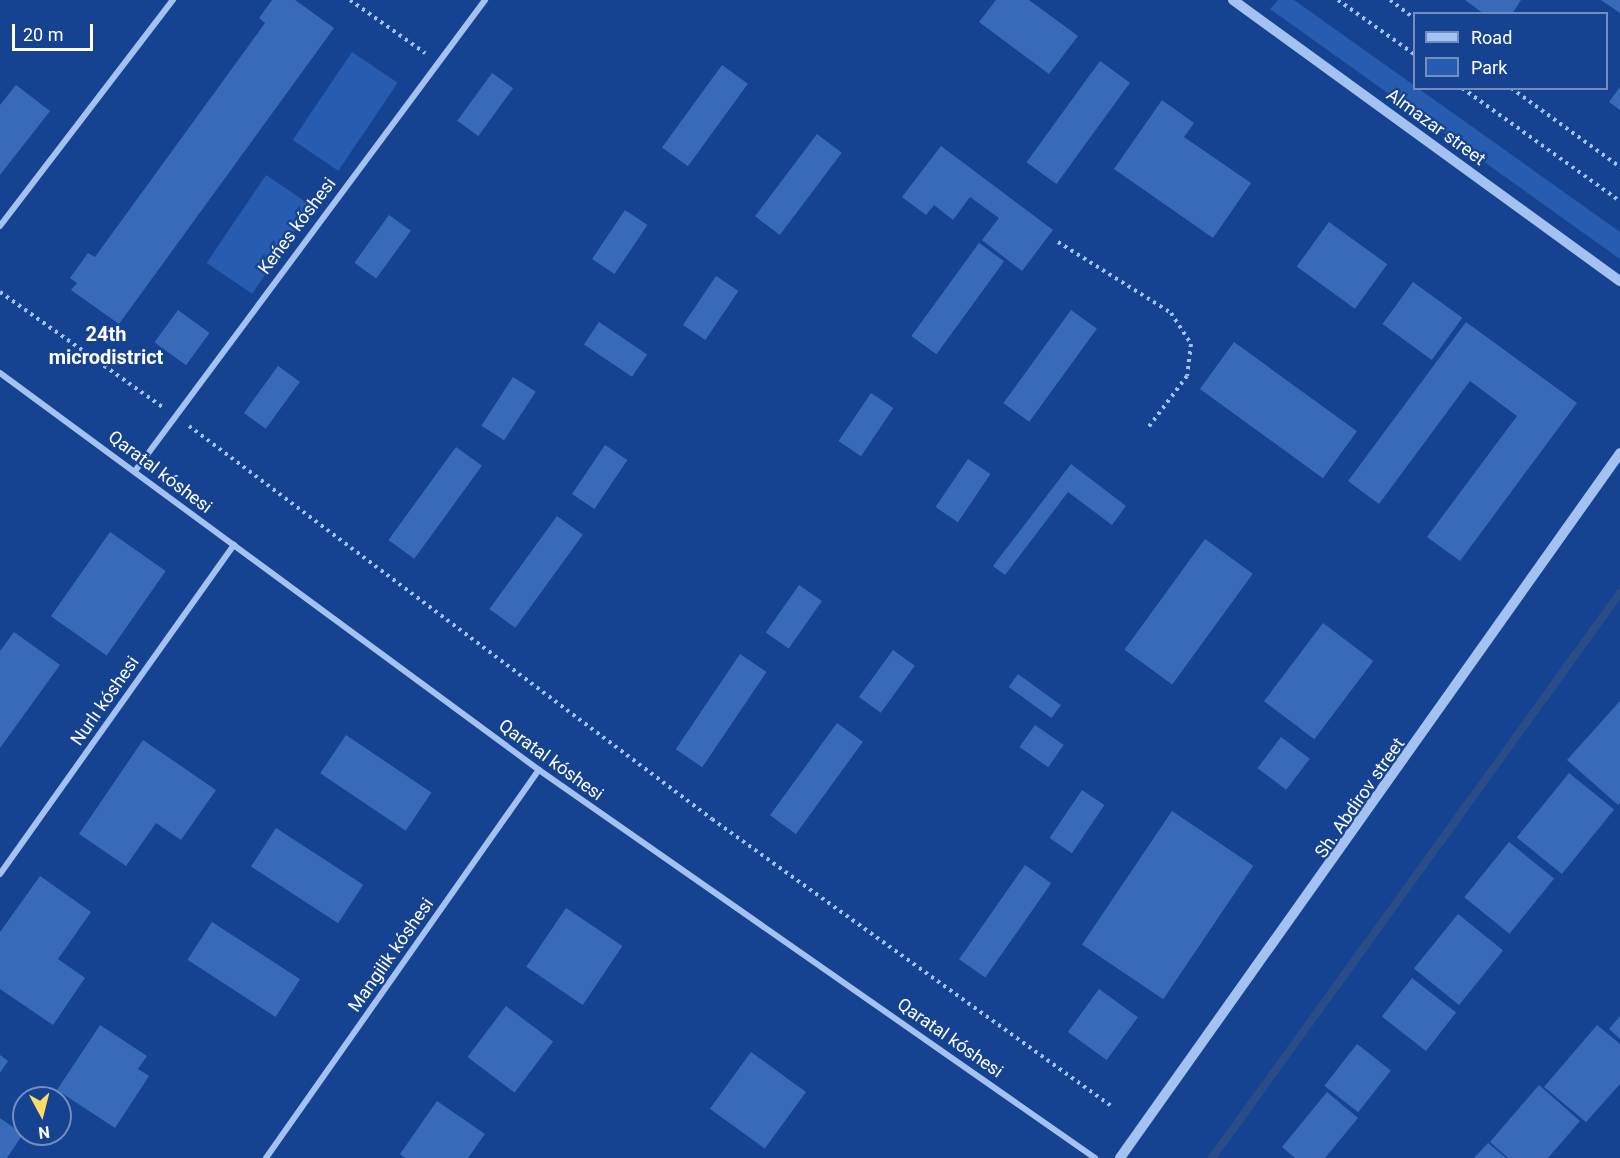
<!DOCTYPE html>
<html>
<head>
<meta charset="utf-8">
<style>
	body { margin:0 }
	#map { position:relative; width:1620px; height:1158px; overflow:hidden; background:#154392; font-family:Roboto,sans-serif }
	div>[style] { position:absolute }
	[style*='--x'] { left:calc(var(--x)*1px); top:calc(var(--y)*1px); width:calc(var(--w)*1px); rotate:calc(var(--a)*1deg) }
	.green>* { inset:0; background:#275cb1; transform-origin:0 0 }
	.stream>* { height:8px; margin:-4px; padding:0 4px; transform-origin:4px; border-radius:4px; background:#2a4d88 }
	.building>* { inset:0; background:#396ab9; transform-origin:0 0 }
	.path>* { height:4px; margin-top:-2px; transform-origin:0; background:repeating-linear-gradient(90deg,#a3c1f1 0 3px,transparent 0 7.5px) }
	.minor>* { height:6px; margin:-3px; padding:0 3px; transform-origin:3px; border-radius:3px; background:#a3c1f1 }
	.tertiary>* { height:10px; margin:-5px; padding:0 5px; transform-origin:5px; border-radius:5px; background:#a3c1f1 }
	span { translate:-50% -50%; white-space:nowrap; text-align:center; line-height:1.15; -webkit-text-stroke:4.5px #154392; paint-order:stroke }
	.street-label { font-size:18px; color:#fff }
	.neighbourhood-label { font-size:20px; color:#fff; font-weight:700 }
	.legend { position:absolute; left:1413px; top:12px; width:195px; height:78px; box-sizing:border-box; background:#154392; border:2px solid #738ebe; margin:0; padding:8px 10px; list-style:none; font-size:18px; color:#fff }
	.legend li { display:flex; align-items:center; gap:12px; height:30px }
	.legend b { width:30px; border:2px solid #738ebe }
	.north { position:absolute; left:12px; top:1086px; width:60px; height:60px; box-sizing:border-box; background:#154392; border:2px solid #738ebe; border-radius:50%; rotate:173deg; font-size:16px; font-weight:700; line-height:24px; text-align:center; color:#fff }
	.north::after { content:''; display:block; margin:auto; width:21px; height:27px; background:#ffdc63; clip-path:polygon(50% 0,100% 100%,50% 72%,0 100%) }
	.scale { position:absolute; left:12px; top:24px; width:81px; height:27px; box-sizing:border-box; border:3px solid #fff; border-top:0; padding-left:8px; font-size:18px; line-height:21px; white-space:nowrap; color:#fff; -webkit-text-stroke:4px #154392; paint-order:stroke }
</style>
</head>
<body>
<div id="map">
	<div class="green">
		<i style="clip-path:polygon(1278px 0,1294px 0,1620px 232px,1620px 259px,1270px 9px)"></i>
		<i style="left:352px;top:52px;width:55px;height:106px;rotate:34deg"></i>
		<i style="left:266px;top:175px;width:55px;height:106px;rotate:34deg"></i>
	</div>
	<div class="stream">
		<i style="--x:1212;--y:1158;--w:697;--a:-54.17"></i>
	</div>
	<div class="building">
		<i style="clip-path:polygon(272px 0,295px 0,334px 28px,119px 324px,71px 290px,77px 283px,70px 278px,88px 253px,95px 257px,265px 23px,259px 18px)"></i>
		<i style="clip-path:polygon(996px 0,1029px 0,1078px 36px,1049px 74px,979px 22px)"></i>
		<i style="clip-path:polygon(1465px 0,1521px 0,1512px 14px,1484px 14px)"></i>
		<i style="clip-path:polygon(1601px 0,1620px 0,1620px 13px)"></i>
		<i style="left:1100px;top:61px;width:37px;height:125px;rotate:36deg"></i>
		<i style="left:722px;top:65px;width:32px;height:102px;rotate:36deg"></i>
		<i style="left:492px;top:73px;width:26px;height:59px;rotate:36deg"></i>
		<i style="clip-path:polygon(16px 85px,50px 111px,0 175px,0 105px)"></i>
		<i style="clip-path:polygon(1620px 87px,1620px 110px,1609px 102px)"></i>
		<i style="clip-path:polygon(1162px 100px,1194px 123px,1184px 137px,1251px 183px,1213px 238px,1114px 169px)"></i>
		<i style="left:817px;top:134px;width:31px;height:103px;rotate:37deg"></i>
		<i style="clip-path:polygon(941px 146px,1053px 230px,1022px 271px,982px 240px,999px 218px,970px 197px,953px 220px,934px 205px,926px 215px,902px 197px)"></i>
		<i style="left:625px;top:210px;width:27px;height:59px;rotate:34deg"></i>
		<i style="left:389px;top:215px;width:27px;height:59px;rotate:36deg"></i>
		<i style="left:1329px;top:222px;width:72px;height:55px;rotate:36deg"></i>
		<i style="left:979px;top:243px;width:31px;height:115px;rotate:36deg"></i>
		<i style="left:716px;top:276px;width:27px;height:59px;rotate:34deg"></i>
		<i style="left:1413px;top:282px;width:61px;height:52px;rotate:36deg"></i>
		<i style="left:178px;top:310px;width:39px;height:40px;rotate:36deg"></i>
		<i style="left:1071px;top:310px;width:32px;height:115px;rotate:36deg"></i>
		<i style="left:599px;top:322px;width:58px;height:27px;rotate:34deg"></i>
		<i style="clip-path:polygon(1466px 322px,1577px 403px,1460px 561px,1427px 537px,1517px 416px,1470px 381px,1379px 504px,1348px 481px)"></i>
		<i style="left:1234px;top:342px;width:152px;height:58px;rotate:36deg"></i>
		<i style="left:278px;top:366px;width:27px;height:58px;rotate:36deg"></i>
		<i style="left:513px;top:377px;width:27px;height:58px;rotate:33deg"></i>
		<i style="left:871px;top:393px;width:27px;height:58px;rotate:34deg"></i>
		<i style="left:605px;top:445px;width:27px;height:59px;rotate:34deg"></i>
		<i style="left:456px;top:447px;width:32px;height:115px;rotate:36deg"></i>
		<i style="left:968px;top:459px;width:27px;height:58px;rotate:34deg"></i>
		<i style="clip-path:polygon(1071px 464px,1126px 506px,1112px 525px,1068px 492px,1005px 575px,993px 566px)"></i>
		<i style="left:557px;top:516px;width:32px;height:115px;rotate:36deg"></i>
		<i style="left:110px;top:532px;width:68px;height:103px;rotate:35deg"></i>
		<i style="left:1205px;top:539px;width:59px;height:137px;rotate:36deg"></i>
		<i style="left:799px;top:585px;width:28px;height:58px;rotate:35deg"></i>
		<i style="left:1323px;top:623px;width:63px;height:98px;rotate:37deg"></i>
		<i style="clip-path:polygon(14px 632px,60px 665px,0 748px,0 651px)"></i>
		<i style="left:893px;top:650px;width:27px;height:58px;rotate:36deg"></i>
		<i style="left:740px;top:654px;width:32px;height:115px;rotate:34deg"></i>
		<i style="left:1018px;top:674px;width:53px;height:16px;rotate:36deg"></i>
		<i style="clip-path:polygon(1620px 701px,1620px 802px,1618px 805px,1567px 760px)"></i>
		<i style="left:837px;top:723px;width:32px;height:114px;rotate:36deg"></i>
		<i style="left:1035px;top:725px;width:35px;height:27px;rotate:35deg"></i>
		<i style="left:346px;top:735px;width:103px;height:46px;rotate:34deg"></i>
		<i style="left:1281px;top:737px;width:36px;height:39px;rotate:37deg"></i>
		<i style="clip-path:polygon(143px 740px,216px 790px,181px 840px,156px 823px,126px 866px,79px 834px)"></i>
		<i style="left:1569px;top:773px;width:58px;height:83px;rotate:39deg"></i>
		<i style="left:1082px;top:790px;width:27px;height:58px;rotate:34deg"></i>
		<i style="left:1172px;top:811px;width:98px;height:161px;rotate:34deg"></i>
		<i style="left:276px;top:828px;width:104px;height:46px;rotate:33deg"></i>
		<i style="left:1509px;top:842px;width:58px;height:71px;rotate:39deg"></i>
		<i style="left:1025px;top:865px;width:32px;height:115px;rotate:35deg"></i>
		<i style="clip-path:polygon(40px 876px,91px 912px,58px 959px,85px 978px,53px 1025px,0 989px,0 932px)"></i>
		<i style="left:566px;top:908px;width:68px;height:71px;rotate:34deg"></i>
		<i style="left:1458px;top:914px;width:58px;height:70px;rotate:39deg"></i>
		<i style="left:212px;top:922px;width:105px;height:45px;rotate:33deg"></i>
		<i style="left:1412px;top:978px;width:56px;height:49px;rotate:38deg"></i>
		<i style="left:1099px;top:989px;width:48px;height:53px;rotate:36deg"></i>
		<i style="left:506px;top:1006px;width:59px;height:64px;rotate:37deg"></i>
		<i style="clip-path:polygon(1620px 1016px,1620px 1039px,1609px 1029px)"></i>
		<i style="clip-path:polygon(100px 1025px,147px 1056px,138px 1069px,149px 1076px,115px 1128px,57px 1090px)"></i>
		<i style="clip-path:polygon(1597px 1025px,1620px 1044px,1620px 1084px,1586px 1122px,1544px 1087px)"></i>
		<i style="left:1357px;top:1044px;width:43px;height:53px;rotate:38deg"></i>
		<i style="left:751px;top:1052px;width:68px;height:70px;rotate:36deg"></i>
		<i style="clip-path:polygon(0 1055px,8px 1061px,0 1073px)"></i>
		<i style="clip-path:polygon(1539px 1085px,1580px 1121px,1548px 1158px,1508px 1158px,1490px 1142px)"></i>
		<i style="clip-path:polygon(1327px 1092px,1358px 1118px,1325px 1158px,1295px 1158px,1282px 1147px)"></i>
		<i style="clip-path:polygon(437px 1101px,485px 1134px,468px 1158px,405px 1158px,400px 1154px)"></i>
		<i style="clip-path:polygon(0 1118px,23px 1134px,7px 1158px,0 1158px)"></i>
		<i style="clip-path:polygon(1488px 1143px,1506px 1158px,1474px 1158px)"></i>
	</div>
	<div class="path">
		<i style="--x:350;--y:0;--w:92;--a:35.2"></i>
		<i style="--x:1338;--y:0;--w:93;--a:35.4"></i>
		<i style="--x:1390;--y:0;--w:30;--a:37"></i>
		<i style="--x:1462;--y:88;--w:194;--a:35.6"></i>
		<i style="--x:1511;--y:88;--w:135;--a:35.9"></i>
		<i style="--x:1058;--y:242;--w:133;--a:32.1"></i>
		<i style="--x:1171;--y:313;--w:37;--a:57"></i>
		<i style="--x:1191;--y:344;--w:32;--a:97"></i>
		<i style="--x:1187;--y:376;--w:66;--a:127"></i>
		<i style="--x:0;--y:292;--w:201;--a:35.3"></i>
		<i style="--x:189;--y:426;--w:654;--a:36.92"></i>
		<i style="--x:712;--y:819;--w:491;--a:35.7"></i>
	</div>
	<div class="minor">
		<i style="--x:0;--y:226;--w:285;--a:-52.6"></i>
		<i style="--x:0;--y:373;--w:669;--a:36.37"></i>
		<i style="--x:539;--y:770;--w:678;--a:34.91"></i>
		<i style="--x:135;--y:471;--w:587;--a:-53.38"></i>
		<i style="--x:0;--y:874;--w:404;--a:-54.6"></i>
		<i style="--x:266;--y:1158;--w:474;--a:-54.9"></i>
	</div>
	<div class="tertiary">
		<i style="--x:1233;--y:0;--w:478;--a:36"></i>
		<i style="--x:1120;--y:1158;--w:864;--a:-54.65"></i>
	</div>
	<div class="street-label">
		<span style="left:1436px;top:127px;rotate:36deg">Almazar street</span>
		<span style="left:297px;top:226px;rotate:-53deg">Keńes kóshesi</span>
		<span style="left:160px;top:472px;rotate:37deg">Qaratal kóshesi</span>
		<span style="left:105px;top:701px;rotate:-55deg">Nurlı kóshesi</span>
		<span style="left:551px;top:760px;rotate:36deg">Qaratal kóshesi</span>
		<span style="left:1360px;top:798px;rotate:-55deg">Sh. Abdirov street</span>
		<span style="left:391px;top:955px;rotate:-55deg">Mangilik kóshesi</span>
		<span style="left:950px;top:1038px;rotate:35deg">Qaratal kóshesi</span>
	</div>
	<div class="neighbourhood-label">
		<span style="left:106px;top:346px">24th<br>microdistrict</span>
	</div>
	<ul class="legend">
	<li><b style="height:8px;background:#a3c1f1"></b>Road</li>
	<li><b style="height:16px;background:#275cb1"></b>Park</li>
	</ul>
	<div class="north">N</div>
	<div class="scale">20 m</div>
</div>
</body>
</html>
